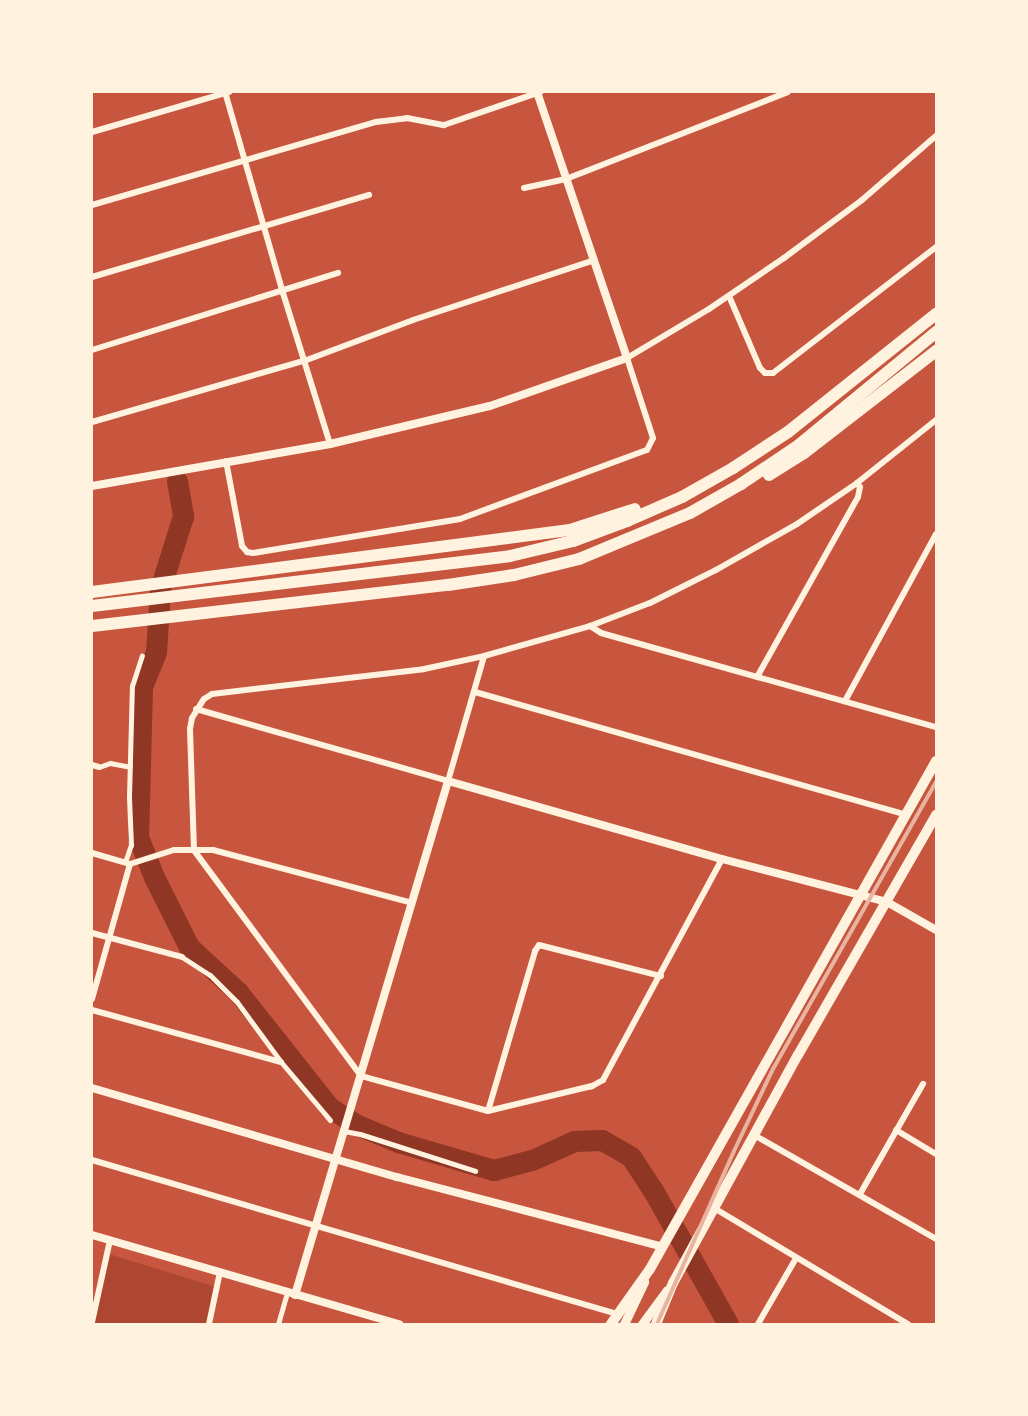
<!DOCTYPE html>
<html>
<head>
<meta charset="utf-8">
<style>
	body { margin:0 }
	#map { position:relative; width:1028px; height:1416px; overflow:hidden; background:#c8553d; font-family:"Alegreya Sans",sans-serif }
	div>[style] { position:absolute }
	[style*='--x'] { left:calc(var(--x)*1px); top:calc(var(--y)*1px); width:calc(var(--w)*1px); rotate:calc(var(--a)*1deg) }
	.green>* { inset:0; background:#ae4732 }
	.river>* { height:21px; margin:-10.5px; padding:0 10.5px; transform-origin:10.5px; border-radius:10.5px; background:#8f3625 }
	.pedestrian>* { height:5px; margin:-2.5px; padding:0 2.5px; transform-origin:2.5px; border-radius:2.5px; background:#fff3e0 }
	.minor>* { height:6px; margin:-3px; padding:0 3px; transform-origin:3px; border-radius:3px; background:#fff3e0 }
	.tertiary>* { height:8px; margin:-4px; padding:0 4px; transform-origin:4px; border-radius:4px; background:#fff3e0 }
	.secondary>* { height:9px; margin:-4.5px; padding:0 4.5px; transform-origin:4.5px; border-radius:4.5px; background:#fff3e0 }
	.primary>* { height:10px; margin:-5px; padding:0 5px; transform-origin:5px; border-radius:5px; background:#fff3e0 }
	.motorway>* { height:12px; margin:-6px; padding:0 6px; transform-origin:6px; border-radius:6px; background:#fff3e0 }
	.rail>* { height:4px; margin:-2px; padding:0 2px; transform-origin:2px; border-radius:2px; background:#e9b49f }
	span { translate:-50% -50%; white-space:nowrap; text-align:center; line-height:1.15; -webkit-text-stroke:5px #fff3e0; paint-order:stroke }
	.frame { position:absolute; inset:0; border:93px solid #fff3e0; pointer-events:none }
</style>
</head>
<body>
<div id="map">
	<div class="green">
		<i style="clip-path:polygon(109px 1254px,216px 1287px,207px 1324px,94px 1324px)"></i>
	</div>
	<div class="river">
		<i style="--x:177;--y:481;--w:36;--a:80"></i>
		<i style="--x:183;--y:516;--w:77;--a:107.5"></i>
		<i style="--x:160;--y:589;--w:63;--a:93.6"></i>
		<i style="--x:156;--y:652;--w:38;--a:112"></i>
		<i style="--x:142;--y:687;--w:150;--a:91.5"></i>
		<i style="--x:138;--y:837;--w:43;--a:68.2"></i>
		<i style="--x:154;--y:877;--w:78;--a:63.4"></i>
		<i style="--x:189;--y:947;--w:67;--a:42.6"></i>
		<i style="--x:238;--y:992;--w:147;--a:51.6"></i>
		<i style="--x:329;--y:1107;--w:31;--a:33"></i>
		<i style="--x:355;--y:1124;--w:47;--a:22.7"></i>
		<i style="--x:398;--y:1142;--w:100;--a:16.3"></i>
		<i style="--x:494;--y:1170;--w:39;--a:-15"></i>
		<i style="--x:532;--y:1160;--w:46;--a:-24.3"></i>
		<i style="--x:574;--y:1141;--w:28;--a:-2"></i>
		<i style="--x:602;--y:1140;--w:34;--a:30"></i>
		<i style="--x:631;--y:1157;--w:42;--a:56.7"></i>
		<i style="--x:654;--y:1192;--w:151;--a:60.7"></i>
	</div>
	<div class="pedestrian">
		<i style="--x:99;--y:767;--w:12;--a:-20"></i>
		<i style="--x:110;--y:763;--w:20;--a:11"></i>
		<i style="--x:125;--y:862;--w:18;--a:-71"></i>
		<i style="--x:131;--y:845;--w:48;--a:-92.4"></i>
		<i style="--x:129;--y:797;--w:111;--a:-88.5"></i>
		<i style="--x:132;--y:686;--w:32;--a:-72"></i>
		<i style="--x:182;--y:957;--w:33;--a:33"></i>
		<i style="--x:210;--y:975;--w:38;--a:45"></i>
		<i style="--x:237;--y:1002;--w:74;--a:53.7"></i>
		<i style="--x:281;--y:1062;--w:76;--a:49.8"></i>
		<i style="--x:344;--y:1131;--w:16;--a:11"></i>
		<i style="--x:360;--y:1134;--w:121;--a:17.8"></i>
		<i style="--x:278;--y:1324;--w:33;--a:-74"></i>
	</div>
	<div class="minor">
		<i style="--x:225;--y:92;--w:209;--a:73.9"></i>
		<i style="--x:283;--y:293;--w:158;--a:72.7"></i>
		<i style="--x:92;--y:132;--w:143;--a:-16.3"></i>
		<i style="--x:524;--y:188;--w:43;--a:-12.1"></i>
		<i style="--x:566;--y:179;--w:238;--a:-21.4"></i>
		<i style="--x:92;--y:205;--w:296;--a:-16.3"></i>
		<i style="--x:376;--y:122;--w:31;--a:-7"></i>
		<i style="--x:407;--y:118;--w:38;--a:11"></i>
		<i style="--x:444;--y:125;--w:102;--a:-19"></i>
		<i style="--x:92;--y:277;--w:289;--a:-16.5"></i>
		<i style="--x:729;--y:296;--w:78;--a:66.7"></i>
		<i style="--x:760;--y:368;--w:7;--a:45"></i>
		<i style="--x:765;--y:373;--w:8;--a:0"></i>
		<i style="--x:773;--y:373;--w:206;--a:-37.7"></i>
		<i style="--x:92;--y:350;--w:258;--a:-17.4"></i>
		<i style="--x:92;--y:422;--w:221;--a:-16.1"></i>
		<i style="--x:304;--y:361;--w:116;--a:-20.6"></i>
		<i style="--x:413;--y:320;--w:191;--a:-18.3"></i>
		<i style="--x:226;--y:461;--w:86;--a:79.3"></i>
		<i style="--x:242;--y:546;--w:8;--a:50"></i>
		<i style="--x:247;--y:552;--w:6;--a:9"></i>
		<i style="--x:253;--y:553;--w:210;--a:-9.3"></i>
		<i style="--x:460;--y:519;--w:199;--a:-20.3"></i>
		<i style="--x:647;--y:450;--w:13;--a:-63"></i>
		<i style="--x:653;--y:438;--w:84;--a:-108"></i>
		<i style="--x:627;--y:358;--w:96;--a:-30.9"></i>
		<i style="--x:709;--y:309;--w:91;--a:-34.2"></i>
		<i style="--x:784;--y:258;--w:97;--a:-36.6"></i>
		<i style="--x:862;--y:200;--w:98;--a:-40.9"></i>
		<i style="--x:590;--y:626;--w:13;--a:32"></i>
		<i style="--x:601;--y:633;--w:348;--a:15.7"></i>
		<i style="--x:757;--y:677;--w:206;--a:-60.7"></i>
		<i style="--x:858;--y:497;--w:10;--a:-79"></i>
		<i style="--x:860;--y:487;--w:5;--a:-127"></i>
		<i style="--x:475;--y:692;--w:448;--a:15.9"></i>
		<i style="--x:845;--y:701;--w:190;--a:-61.4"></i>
		<i style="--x:196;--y:709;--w:262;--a:15.9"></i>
		<i style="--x:448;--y:781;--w:130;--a:-73.9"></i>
		<i style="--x:92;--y:765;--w:7;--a:16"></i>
		<i style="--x:92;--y:853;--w:40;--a:16"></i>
		<i style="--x:130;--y:864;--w:46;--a:-17.7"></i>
		<i style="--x:174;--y:850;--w:39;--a:0"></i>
		<i style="--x:213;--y:850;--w:206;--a:14.9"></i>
		<i style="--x:722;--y:859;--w:251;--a:118.3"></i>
		<i style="--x:603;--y:1080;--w:13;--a:151"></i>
		<i style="--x:592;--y:1086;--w:107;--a:166.5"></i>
		<i style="--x:488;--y:1111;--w:132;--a:-164.6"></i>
		<i style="--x:361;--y:1076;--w:281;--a:-126.5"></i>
		<i style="--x:194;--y:850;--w:121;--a:-91.9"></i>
		<i style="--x:190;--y:729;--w:11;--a:-80"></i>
		<i style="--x:192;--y:718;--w:22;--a:-58"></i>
		<i style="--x:204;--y:699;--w:9;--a:-32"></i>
		<i style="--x:212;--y:694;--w:213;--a:-6.7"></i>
		<i style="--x:424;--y:669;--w:61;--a:-12.2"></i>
		<i style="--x:484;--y:656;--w:110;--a:-15.8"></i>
		<i style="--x:590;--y:626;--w:64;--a:-21"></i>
		<i style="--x:650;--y:603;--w:74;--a:-26.6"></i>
		<i style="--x:716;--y:570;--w:93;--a:-29.6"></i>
		<i style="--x:797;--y:524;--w:73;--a:-34.3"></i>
		<i style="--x:857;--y:483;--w:101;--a:-38.6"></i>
		<i style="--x:92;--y:933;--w:93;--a:14.9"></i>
		<i style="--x:92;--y:999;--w:140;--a:-74.3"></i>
		<i style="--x:92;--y:1010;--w:196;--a:15.4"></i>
		<i style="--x:488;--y:1111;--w:167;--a:-73.6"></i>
		<i style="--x:535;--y:951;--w:7;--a:-56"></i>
		<i style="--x:539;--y:945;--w:126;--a:14.3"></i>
		<i style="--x:896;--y:1130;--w:47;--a:31"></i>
		<i style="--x:754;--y:1135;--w:210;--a:29.7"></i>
		<i style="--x:92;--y:1160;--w:547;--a:16.35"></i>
		<i style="--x:860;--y:1194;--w:127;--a:-60.2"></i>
		<i style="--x:714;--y:1208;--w:226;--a:30.9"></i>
		<i style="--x:92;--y:1322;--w:84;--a:-77.6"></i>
		<i style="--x:209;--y:1324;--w:53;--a:-78.1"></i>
		<i style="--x:758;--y:1324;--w:74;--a:-60"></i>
	</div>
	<div class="tertiary">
		<i style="--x:92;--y:486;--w:242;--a:-10"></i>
		<i style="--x:330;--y:444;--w:164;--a:-13.4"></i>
		<i style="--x:490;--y:406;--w:145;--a:-19.3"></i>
		<i style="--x:627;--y:358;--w:281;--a:-108.7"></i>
		<i style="--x:92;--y:1088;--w:318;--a:16.3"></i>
		<i style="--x:397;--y:1177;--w:275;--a:14.7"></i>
		<i style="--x:92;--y:1235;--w:320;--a:16.2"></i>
		<i style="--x:295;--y:1295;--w:536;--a:-73.42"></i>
		<i style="--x:448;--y:781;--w:285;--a:15.9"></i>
		<i style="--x:722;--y:859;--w:171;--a:14.6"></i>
		<i style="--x:887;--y:902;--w:56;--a:29.7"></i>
	</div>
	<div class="secondary">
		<i style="--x:624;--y:1324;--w:47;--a:-64.5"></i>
		<i style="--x:642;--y:1324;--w:42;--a:-53.7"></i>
	</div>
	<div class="primary">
		<i style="--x:611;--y:1324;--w:67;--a:-54.7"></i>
		<i style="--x:650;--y:1269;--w:583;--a:-60.62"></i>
		<i style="--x:656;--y:1324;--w:44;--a:-67.5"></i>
		<i style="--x:673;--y:1283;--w:260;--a:-61.3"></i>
		<i style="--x:798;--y:1055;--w:277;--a:-60.1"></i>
	</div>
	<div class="motorway">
		<i style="--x:769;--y:475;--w:41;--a:-32.2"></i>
		<i style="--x:804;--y:453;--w:167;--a:-37.7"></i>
		<i style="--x:92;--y:592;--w:482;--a:-7.4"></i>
		<i style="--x:570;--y:530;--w:68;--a:-17.9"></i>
		<i style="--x:92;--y:606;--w:421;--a:-6.8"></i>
		<i style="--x:510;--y:556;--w:65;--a:-13.4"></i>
		<i style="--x:573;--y:541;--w:58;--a:-20.3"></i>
		<i style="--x:627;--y:521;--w:60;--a:-23.6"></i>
		<i style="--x:682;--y:497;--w:59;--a:-29.6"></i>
		<i style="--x:733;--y:468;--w:66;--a:-33.2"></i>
		<i style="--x:788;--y:432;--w:189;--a:-38.6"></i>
		<i style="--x:92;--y:626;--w:358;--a:-6.6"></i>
		<i style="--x:448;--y:585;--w:67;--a:-8.6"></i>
		<i style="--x:514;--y:575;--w:67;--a:-13.8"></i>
		<i style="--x:579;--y:559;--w:120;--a:-22.5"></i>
		<i style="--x:690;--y:513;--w:59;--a:-29.6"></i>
		<i style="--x:741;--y:484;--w:70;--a:-33.9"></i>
		<i style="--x:799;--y:445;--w:178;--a:-39.5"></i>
	</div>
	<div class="rail">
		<i style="--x:657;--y:1324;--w:189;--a:-66"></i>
		<i style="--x:734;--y:1151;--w:91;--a:-64.6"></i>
		<i style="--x:773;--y:1069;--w:330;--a:-60.4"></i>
	</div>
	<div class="frame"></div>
</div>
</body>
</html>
